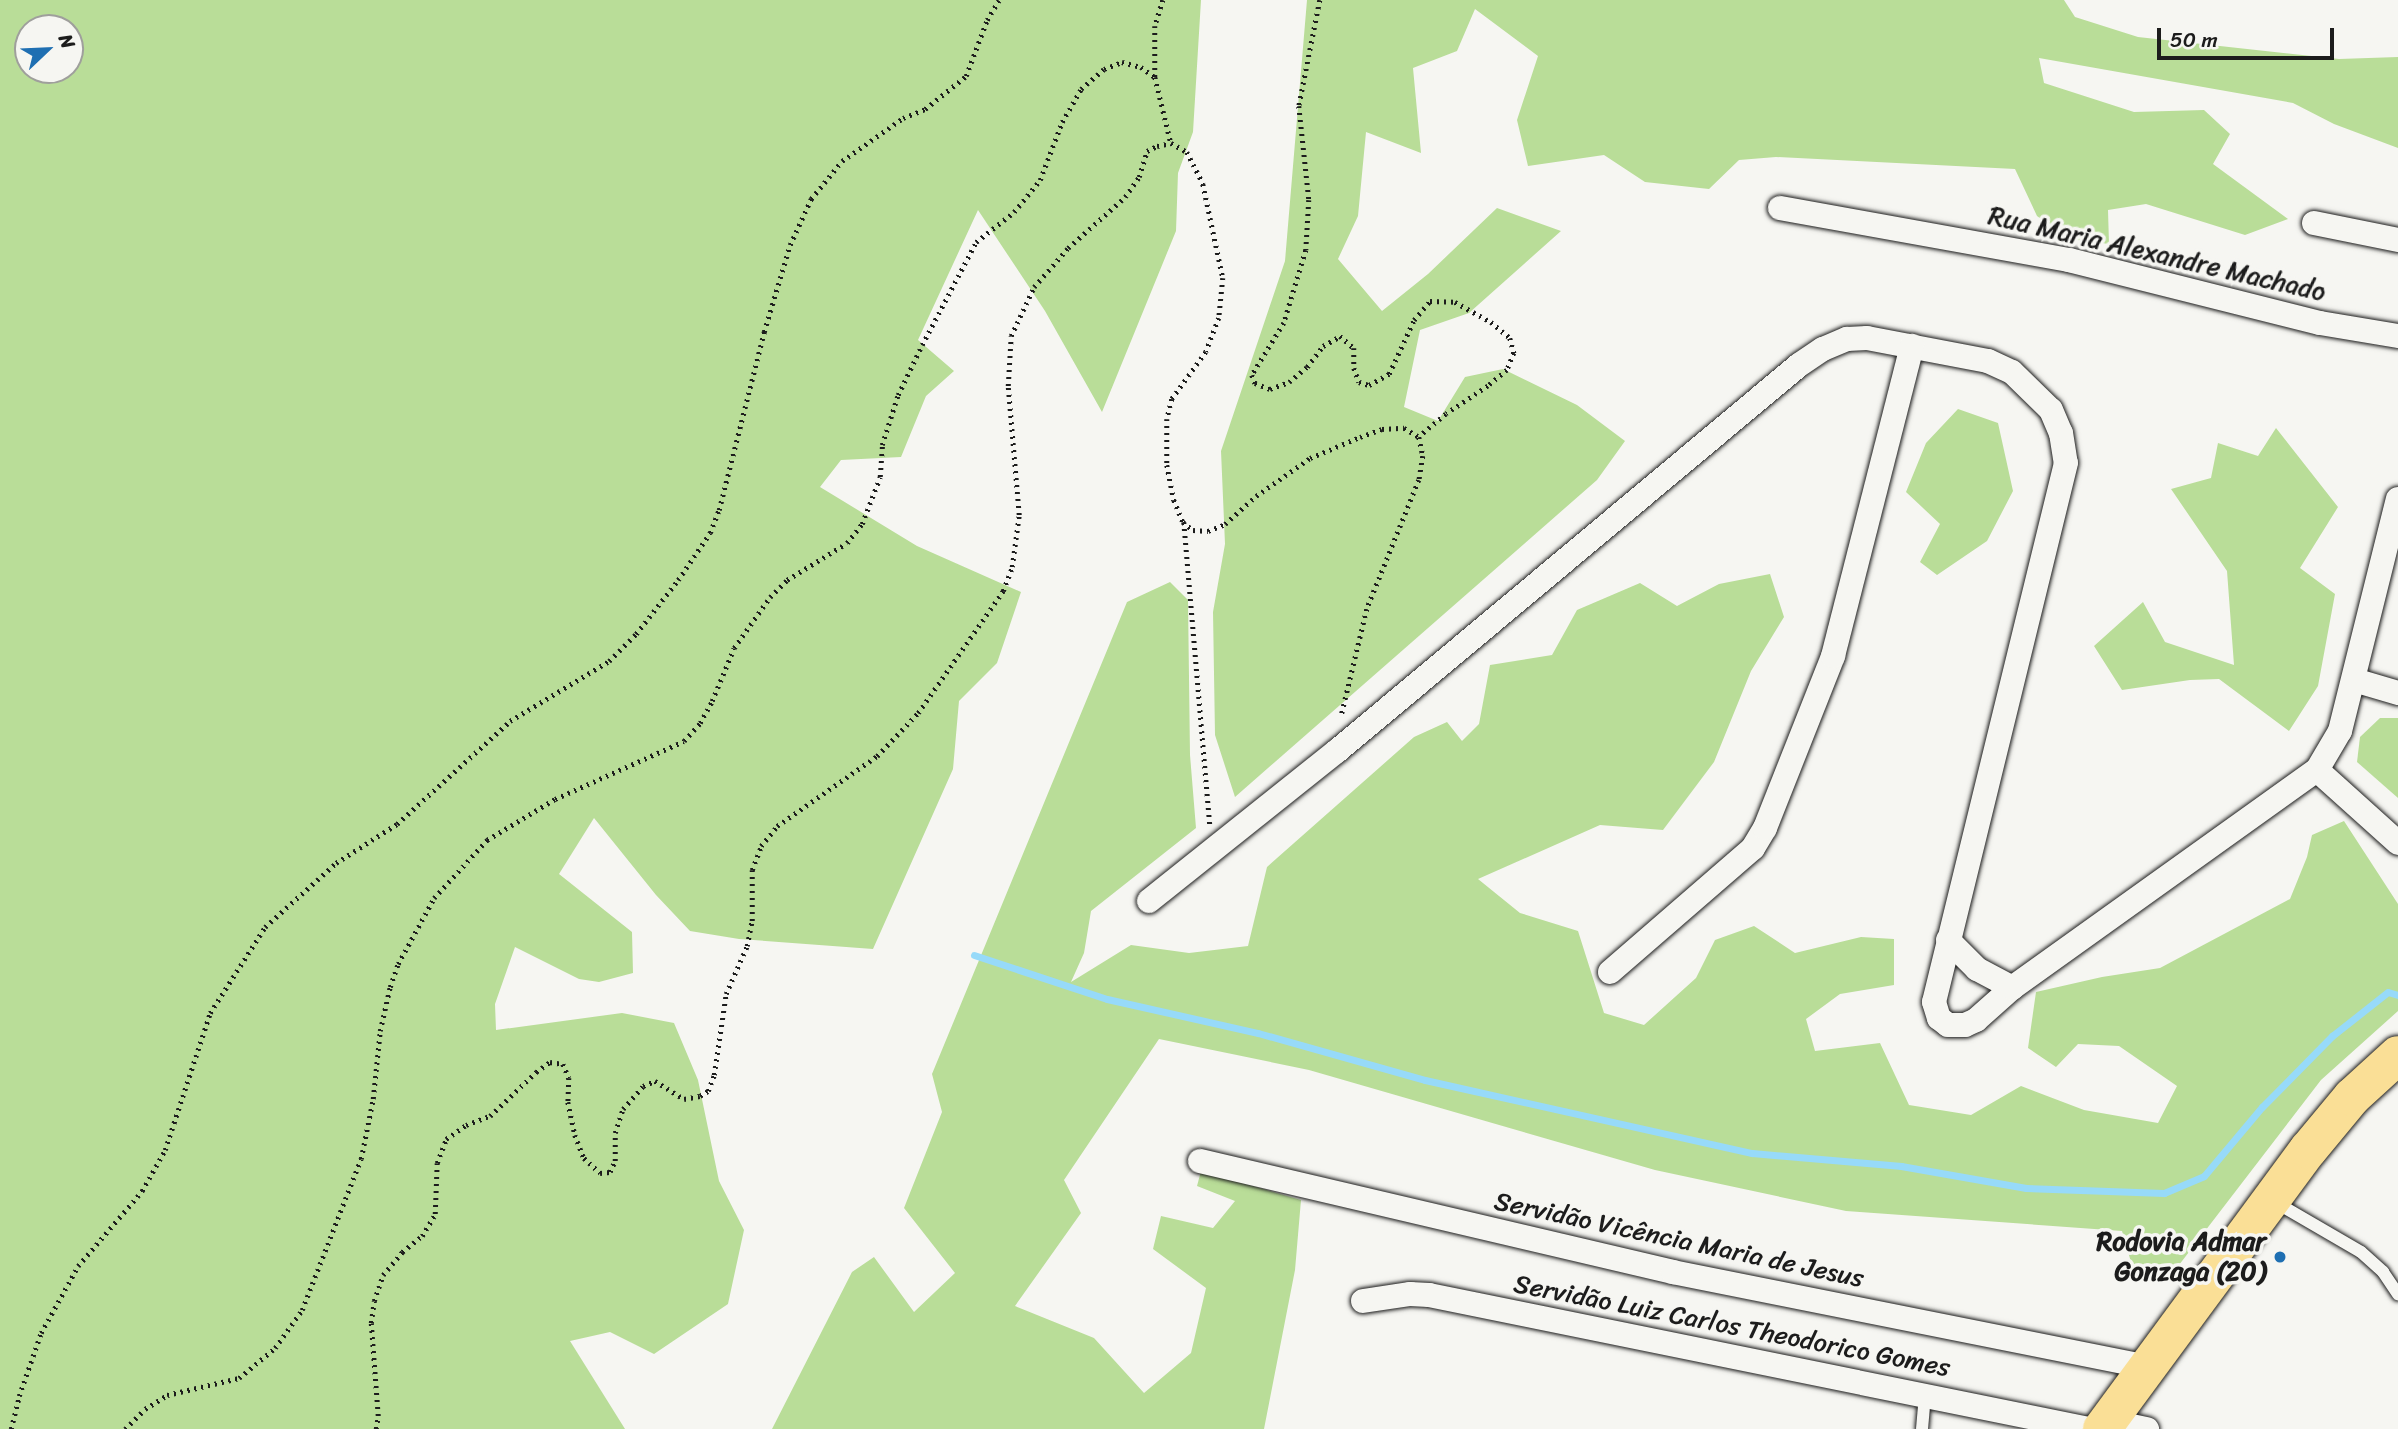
<!DOCTYPE html>
<html>
<head>
<meta charset="utf-8">
<style>
	body { margin:0 }
	#map { position:relative; width:2398px; height:1429px; overflow:hidden; background:#f6f6f2; font-family:Sriracha,sans-serif }
	div>[style] { position:absolute }
	[style*='--x'] { left:calc(var(--x)*1px); top:calc(var(--y)*1px); width:calc(var(--w)*1px); rotate:calc(var(--a)*1deg) }
	.green>* { inset:0; background:#b9dd98 }
	.stream>* { height:7px; margin:-3.5px; padding:0 3.5px; transform-origin:3.5px; border-radius:3.5px; background:#97daf9 }
	.path>* { height:4.5px; margin-top:-2.25px; transform-origin:0; background:repeating-linear-gradient(90deg,#1c1c1c 0 2px,transparent 0 7px) }
	.roads { filter:drop-shadow(0 0 2px #1c1c1c) drop-shadow(0 0 2px #1c1c1c) }
	.lane>* { height:12px; margin:-6px; padding:0 6px; transform-origin:6px; border-radius:6px; background:#f6f6f2 }
	.street>* { height:24px; margin:-12px; padding:0 12px; transform-origin:12px; border-radius:12px; background:#f6f6f2 }
	.primary>* { height:38px; margin:-19px; padding:0 19px; transform-origin:19px; border-radius:19px; background:#fadf96 }
	.dots>* { width:19px; height:19px; translate:-50% -50%; box-sizing:border-box; border:4px solid #f6f6f2; border-radius:50% }
	span { translate:-50% -50%; white-space:nowrap; text-align:center; line-height:1.15; -webkit-text-stroke:7px #f6f6f2; paint-order:stroke }
	.street-label { font-size:26px; color:#1c1c1c }
	.poi-label { font-size:26px; color:#1c1c1c; font-weight:700 }
	.right { translate:-100% -50%; text-align:right }
	.north { position:absolute; left:14px; top:14px; width:70px; height:70px; box-sizing:border-box; background:#f6f6f2; border:2px solid #9f9f9c; border-radius:50%; rotate:67deg; font-size:19px; font-weight:700; line-height:28px; text-align:center; color:#1c1c1c }
	.north::after { content:''; display:block; margin:auto; width:24px; height:32px; background:#1f6fb2; clip-path:polygon(50% 0,100% 100%,50% 72%,0 100%) }
	.scale { position:absolute; left:2157px; top:28px; width:177px; height:32px; box-sizing:border-box; border:4px solid #1c1c1c; border-top:0; padding-left:9px; font-size:21px; line-height:24px; white-space:nowrap; color:#1c1c1c; -webkit-text-stroke:5px #f6f6f2; paint-order:stroke }
</style>
</head>
<body>
<div id="map">
	<div class="green">
		<i style="clip-path:polygon(evenodd,0 0,1201px 0,1193px 132px,1178px 173px,1176px 231px,1102px 412px,1045px 311px,978px 210px,918px 340px,954px 371px,926px 396px,901px 457px,841px 460px,820px 487px,917px 546px,1021px 592px,997px 663px,959px 701px,953px 769px,873px 949px,739px 939px,690px 931px,656px 895px,594px 818px,559px 874px,632px 932px,633px 973px,599px 982px,579px 979px,515px 947px,495px 1004px,496px 1030px,622px 1013px,674px 1023px,698px 1080px,719px 1181px,744px 1230px,728px 1304px,654px 1354px,610px 1332px,570px 1341px,625px 1429px,0 1429px,0 0,28px 28px,70px 28px,70px 70px,28px 70px,28px 28px)"></i>
		<i style="clip-path:polygon(1307px 0,2064px 0,2075px 17px,2138px 37px,2339px 59px,2398px 57px,2398px 148px,2334px 124px,2293px 103px,2039px 58px,2044px 83px,2134px 112px,2204px 110px,2230px 134px,2213px 164px,2288px 219px,2245px 235px,2146px 204px,2108px 210px,2109px 244px,2069px 239px,2037px 216px,2015px 169px,1776px 157px,1739px 160px,1709px 189px,1645px 182px,1604px 155px,1528px 166px,1517px 120px,1538px 56px,1475px 9px,1457px 51px,1413px 68px,1421px 153px,1366px 132px,1358px 216px,1338px 259px,1382px 311px,1428px 274px,1497px 208px,1561px 231px,1469px 313px,1420px 330px,1404px 407px,1438px 421px,1465px 377px,1503px 369px,1577px 405px,1625px 441px,1597px 480px,1235px 797px,1215px 735px,1213px 612px,1225px 544px,1221px 451px,1285px 261px)"></i>
		<i style="clip-path:polygon(1958px 409px,1998px 423px,2013px 491px,1987px 541px,1937px 575px,1920px 562px,1940px 524px,1906px 492px,1926px 443px)"></i>
		<i style="clip-path:polygon(2276px 428px,2338px 507px,2300px 568px,2335px 594px,2318px 686px,2289px 731px,2219px 679px,2190px 680px,2122px 690px,2094px 646px,2143px 602px,2165px 642px,2234px 665px,2227px 571px,2171px 489px,2211px 478px,2218px 443px,2258px 456px)"></i>
		<i style="clip-path:polygon(1770px 574px,1784px 617px,1751px 671px,1714px 762px,1663px 830px,1600px 825px,1478px 879px,1520px 913px,1578px 931px,1604px 1013px,1644px 1025px,1696px 978px,1715px 940px,1754px 926px,1795px 953px,1861px 937px,1894px 939px,1894px 985px,1840px 994px,1806px 1019px,1815px 1051px,1880px 1043px,1909px 1105px,1971px 1115px,2021px 1086px,2084px 1110px,2158px 1123px,2177px 1086px,2119px 1046px,2078px 1044px,2056px 1067px,2028px 1048px,2036px 992px,2102px 977px,2160px 968px,2290px 899px,2307px 857px,2312px 835px,2344px 821px,2398px 904px,2398px 1011px,2321px 1080px,2169px 1278px,2133px 1269px,2122px 1231px,1846px 1211px,1655px 1170px,1309px 1070px,1159px 1039px,1064px 1180px,1081px 1213px,1015px 1306px,1094px 1338px,1144px 1393px,1191px 1353px,1206px 1288px,1153px 1249px,1161px 1216px,1213px 1228px,1235px 1201px,1197px 1186px,1201px 1171px,1301px 1200px,1295px 1270px,1264px 1429px,772px 1429px,852px 1272px,874px 1257px,914px 1312px,955px 1273px,904px 1208px,942px 1112px,932px 1074px,1127px 602px,1170px 582px,1188px 600px,1190px 755px,1196px 828px,1091px 911px,1084px 953px,1071px 982px,1131px 945px,1189px 953px,1248px 946px,1267px 867px,1414px 737px,1447px 722px,1462px 741px,1479px 724px,1490px 665px,1552px 655px,1577px 610px,1640px 583px,1677px 606px,1719px 584px)"></i>
		<i style="clip-path:polygon(2380px 718px,2398px 718px,2398px 798px,2357px 762px,2360px 737px)"></i>
	</div>
	<div class="stream">
		<i style="--x:974;--y:955;--w:140;--a:18.3"></i>
		<i style="--x:1107;--y:999;--w:155;--a:12.7"></i>
		<i style="--x:1258;--y:1033;--w:173;--a:15.7"></i>
		<i style="--x:1425;--y:1080;--w:335;--a:12.6"></i>
		<i style="--x:1752;--y:1153;--w:150;--a:5"></i>
		<i style="--x:1901;--y:1166;--w:127;--a:10"></i>
		<i style="--x:2026;--y:1188;--w:138;--a:2.1"></i>
		<i style="--x:2164;--y:1193;--w:43;--a:-23"></i>
		<i style="--x:2204;--y:1176;--w:90;--a:-50"></i>
		<i style="--x:2262;--y:1107;--w:100;--a:-45.4"></i>
		<i style="--x:2332;--y:1036;--w:71;--a:-38.2"></i>
		<i style="--x:2388;--y:992;--w:10;--a:17"></i>
	</div>
	<div class="path">
		<i style="--x:1163;--y:0;--w:27;--a:107"></i>
		<i style="--x:1155;--y:26;--w:51;--a:90"></i>
		<i style="--x:1155;--y:77;--w:68;--a:76.4"></i>
		<i style="--x:1320;--y:0;--w:108;--a:101.2"></i>
		<i style="--x:1299;--y:106;--w:95;--a:83.9"></i>
		<i style="--x:1309;--y:200;--w:50;--a:93.4"></i>
		<i style="--x:1306;--y:250;--w:76;--a:106.8"></i>
		<i style="--x:1284;--y:323;--w:61;--a:121.6"></i>
		<i style="--x:1252;--y:375;--w:9;--a:69"></i>
		<i style="--x:1255;--y:383;--w:16;--a:22"></i>
		<i style="--x:1270;--y:389;--w:20;--a:-20"></i>
		<i style="--x:1289;--y:382;--w:23;--a:-40"></i>
		<i style="--x:1307;--y:367;--w:26;--a:-53"></i>
		<i style="--x:1323;--y:346;--w:20;--a:-30"></i>
		<i style="--x:1340;--y:336;--w:18;--a:41"></i>
		<i style="--x:1354;--y:348;--w:20;--a:90"></i>
		<i style="--x:1354;--y:368;--w:15;--a:70"></i>
		<i style="--x:1359;--y:382;--w:10;--a:17"></i>
		<i style="--x:1369;--y:385;--w:23;--a:-29"></i>
		<i style="--x:1389;--y:374;--w:60;--a:-65.2"></i>
		<i style="--x:1414;--y:320;--w:25;--a:-50"></i>
		<i style="--x:1430;--y:301;--w:25;--a:2"></i>
		<i style="--x:1455;--y:302;--w:41;--a:29.1"></i>
		<i style="--x:1491;--y:322;--w:25;--a:40"></i>
		<i style="--x:1510;--y:338;--w:16;--a:75"></i>
		<i style="--x:1514;--y:353;--w:18;--a:112"></i>
		<i style="--x:1507;--y:370;--w:25;--a:140"></i>
		<i style="--x:1488;--y:386;--w:50;--a:146.3"></i>
		<i style="--x:1446;--y:414;--w:35;--a:140"></i>
		<i style="--x:1184;--y:522;--w:303;--a:85.1"></i>
		<i style="--x:11;--y:1429;--w:34;--a:-76"></i>
		<i style="--x:19;--y:1396;--w:67;--a:-70.8"></i>
		<i style="--x:41;--y:1333;--w:77;--a:-61.1"></i>
		<i style="--x:78;--y:1266;--w:99;--a:-49.5"></i>
		<i style="--x:142;--y:1191;--w:47;--a:-60.7"></i>
		<i style="--x:165;--y:1150;--w:144;--a:-71.8"></i>
		<i style="--x:210;--y:1013;--w:102;--a:-57.4"></i>
		<i style="--x:265;--y:927;--w:96;--a:-42"></i>
		<i style="--x:336;--y:863;--w:72;--a:-32.6"></i>
		<i style="--x:397;--y:824;--w:153;--a:-42.3"></i>
		<i style="--x:510;--y:721;--w:116;--a:-31.2"></i>
		<i style="--x:609;--y:661;--w:38;--a:-45"></i>
		<i style="--x:636;--y:634;--w:68;--a:-52.1"></i>
		<i style="--x:678;--y:580;--w:57;--a:-55.8"></i>
		<i style="--x:710;--y:533;--w:25;--a:-69"></i>
		<i style="--x:719;--y:510;--w:184;--a:-75.8"></i>
		<i style="--x:764;--y:332;--w:91;--a:-73.4"></i>
		<i style="--x:790;--y:245;--w:51;--a:-65.5"></i>
		<i style="--x:811;--y:199;--w:49;--a:-50.8"></i>
		<i style="--x:842;--y:161;--w:75;--a:-35.2"></i>
		<i style="--x:903;--y:118;--w:24;--a:-22"></i>
		<i style="--x:925;--y:109;--w:53;--a:-38.8"></i>
		<i style="--x:966;--y:76;--w:60;--a:-69.4"></i>
		<i style="--x:987;--y:20;--w:23;--a:-59"></i>
		<i style="--x:125;--y:1429;--w:28;--a:-45"></i>
		<i style="--x:145;--y:1409;--w:26;--a:-32"></i>
		<i style="--x:167;--y:1395;--w:74;--a:-13.3"></i>
		<i style="--x:239;--y:1378;--w:47;--a:-39.8"></i>
		<i style="--x:275;--y:1348;--w:47;--a:-54.6"></i>
		<i style="--x:302;--y:1310;--w:162;--a:-68.7"></i>
		<i style="--x:361;--y:1159;--w:61;--a:-78.7"></i>
		<i style="--x:373;--y:1099;--w:68;--a:-84.1"></i>
		<i style="--x:380;--y:1031;--w:45;--a:-77.2"></i>
		<i style="--x:390;--y:987;--w:24;--a:-71"></i>
		<i style="--x:398;--y:964;--w:75;--a:-61.4"></i>
		<i style="--x:434;--y:898;--w:79;--a:-47.6"></i>
		<i style="--x:487;--y:840;--w:79;--a:-31.1"></i>
		<i style="--x:555;--y:799;--w:141;--a:-24.2"></i>
		<i style="--x:684;--y:741;--w:24;--a:-48"></i>
		<i style="--x:700;--y:723;--w:25;--a:-61"></i>
		<i style="--x:712;--y:701;--w:57;--a:-67.5"></i>
		<i style="--x:734;--y:648;--w:62;--a:-54.8"></i>
		<i style="--x:770;--y:597;--w:24;--a:-45"></i>
		<i style="--x:787;--y:580;--w:70;--a:-31.7"></i>
		<i style="--x:847;--y:543;--w:24;--a:-52"></i>
		<i style="--x:862;--y:524;--w:50;--a:-69"></i>
		<i style="--x:880;--y:477;--w:32;--a:-86"></i>
		<i style="--x:882;--y:445;--w:52;--a:-72.3"></i>
		<i style="--x:898;--y:395;--w:55;--a:-64.4"></i>
		<i style="--x:922;--y:345;--w:116;--a:-62.3"></i>
		<i style="--x:976;--y:242;--w:48;--a:-38.3"></i>
		<i style="--x:1014;--y:212;--w:41;--a:-50.9"></i>
		<i style="--x:1040;--y:180;--w:62;--a:-69.2"></i>
		<i style="--x:1062;--y:122;--w:38;--a:-60"></i>
		<i style="--x:1081;--y:89;--w:30;--a:-41"></i>
		<i style="--x:1104;--y:69;--w:19;--a:-21"></i>
		<i style="--x:1122;--y:62;--w:20;--a:15"></i>
		<i style="--x:1141;--y:67;--w:17;--a:36"></i>
		<i style="--x:376;--y:1429;--w:13;--a:-81"></i>
		<i style="--x:378;--y:1416;--w:93;--a:-94.3"></i>
		<i style="--x:371;--y:1323;--w:22;--a:-82"></i>
		<i style="--x:374;--y:1301;--w:28;--a:-71"></i>
		<i style="--x:383;--y:1275;--w:30;--a:-50"></i>
		<i style="--x:402;--y:1252;--w:26;--a:-39"></i>
		<i style="--x:422;--y:1236;--w:26;--a:-59"></i>
		<i style="--x:435;--y:1214;--w:51;--a:-87.8"></i>
		<i style="--x:437;--y:1163;--w:26;--a:-69"></i>
		<i style="--x:446;--y:1139;--w:24;--a:-35"></i>
		<i style="--x:466;--y:1125;--w:26;--a:-21"></i>
		<i style="--x:490;--y:1116;--w:64;--a:-43.7"></i>
		<i style="--x:536;--y:1072;--w:17;--a:-36"></i>
		<i style="--x:550;--y:1062;--w:13;--a:9"></i>
		<i style="--x:563;--y:1064;--w:15;--a:67"></i>
		<i style="--x:569;--y:1078;--w:24;--a:92"></i>
		<i style="--x:568;--y:1102;--w:34;--a:78"></i>
		<i style="--x:575;--y:1135;--w:25;--a:69"></i>
		<i style="--x:584;--y:1158;--w:22;--a:43"></i>
		<i style="--x:600;--y:1173;--w:10;--a:-6"></i>
		<i style="--x:610;--y:1172;--w:12;--a:-66"></i>
		<i style="--x:615;--y:1161;--w:28;--a:-90"></i>
		<i style="--x:615;--y:1133;--w:25;--a:-72"></i>
		<i style="--x:623;--y:1109;--w:30;--a:-49"></i>
		<i style="--x:643;--y:1086;--w:13;--a:-23"></i>
		<i style="--x:655;--y:1081;--w:34;--a:32"></i>
		<i style="--x:684;--y:1099;--w:16;--a:-11"></i>
		<i style="--x:700;--y:1096;--w:9;--a:-32"></i>
		<i style="--x:708;--y:1091;--w:17;--a:-69"></i>
		<i style="--x:714;--y:1075;--w:82;--a:-81.6"></i>
		<i style="--x:726;--y:994;--w:52;--a:-66.4"></i>
		<i style="--x:747;--y:946;--w:25;--a:-79"></i>
		<i style="--x:752;--y:921;--w:51;--a:-90"></i>
		<i style="--x:752;--y:870;--w:26;--a:-69"></i>
		<i style="--x:761;--y:846;--w:26;--a:-51"></i>
		<i style="--x:777;--y:826;--w:122;--a:-35"></i>
		<i style="--x:877;--y:756;--w:59;--a:-46.4"></i>
		<i style="--x:918;--y:713;--w:149;--a:-55.1"></i>
		<i style="--x:1003;--y:591;--w:26;--a:-69"></i>
		<i style="--x:1012;--y:567;--w:52;--a:-82.3"></i>
		<i style="--x:1019;--y:515;--w:129;--a:-94.9"></i>
		<i style="--x:1008;--y:386;--w:50;--a:-86.6"></i>
		<i style="--x:1011;--y:336;--w:54;--a:-64.9"></i>
		<i style="--x:1034;--y:287;--w:52;--a:-48.9"></i>
		<i style="--x:1068;--y:248;--w:76;--a:-41.8"></i>
		<i style="--x:1125;--y:197;--w:24;--a:-55"></i>
		<i style="--x:1139;--y:177;--w:27;--a:-73"></i>
		<i style="--x:1147;--y:151;--w:11;--a:-27"></i>
		<i style="--x:1157;--y:146;--w:14;--a:-12"></i>
		<i style="--x:1171;--y:143;--w:18;--a:29"></i>
		<i style="--x:1187;--y:152;--w:36;--a:63"></i>
		<i style="--x:1203;--y:184;--w:96;--a:78"></i>
		<i style="--x:1223;--y:278;--w:40;--a:95.7"></i>
		<i style="--x:1219;--y:318;--w:36;--a:111"></i>
		<i style="--x:1206;--y:352;--w:58;--a:125.9"></i>
		<i style="--x:1172;--y:399;--w:21;--a:104"></i>
		<i style="--x:1167;--y:419;--w:46;--a:90"></i>
		<i style="--x:1167;--y:465;--w:36;--a:79"></i>
		<i style="--x:1174;--y:500;--w:24;--a:68"></i>
		<i style="--x:1183;--y:522;--w:13;--a:39"></i>
		<i style="--x:1193;--y:530;--w:15;--a:4"></i>
		<i style="--x:1208;--y:531;--w:18;--a:-22"></i>
		<i style="--x:1225;--y:524;--w:42;--a:-42.1"></i>
		<i style="--x:1256;--y:496;--w:66;--a:-35.1"></i>
		<i style="--x:1310;--y:458;--w:54;--a:-22.8"></i>
		<i style="--x:1360;--y:437;--w:23;--a:-20"></i>
		<i style="--x:1382;--y:429;--w:22;--a:-3"></i>
		<i style="--x:1404;--y:428;--w:17;--a:31"></i>
		<i style="--x:1419;--y:437;--w:19;--a:78"></i>
		<i style="--x:1423;--y:456;--w:24;--a:99"></i>
		<i style="--x:1419;--y:480;--w:139;--a:112"></i>
		<i style="--x:1367;--y:609;--w:111;--a:103.5"></i>
	</div>
	<div class="roads">
		<div class="lane">
			<i style="--x:2275;--y:1202;--w:99;--a:30.2"></i>
			<i style="--x:2361;--y:1252;--w:30;--a:42"></i>
			<i style="--x:2383;--y:1272;--w:27;--a:56"></i>
			<i style="--x:1922;--y:1429;--w:33;--a:-85"></i>
		</div>
		<div class="street">
			<i style="--x:1780;--y:208;--w:294;--a:10.2"></i>
			<i style="--x:2069;--y:260;--w:259;--a:14.1"></i>
			<i style="--x:2320;--y:323;--w:79;--a:9.5"></i>
			<i style="--x:2314;--y:223;--w:86;--a:11.4"></i>
			<i style="--x:2354;--y:680;--w:46;--a:16.5"></i>
			<i style="--x:2317;--y:770;--w:109;--a:42"></i>
			<i style="--x:1149;--y:901;--w:241;--a:-38.6"></i>
			<i style="--x:1337;--y:751;--w:602;--a:-39.88"></i>
			<i style="--x:1799;--y:365;--w:29;--a:-34"></i>
			<i style="--x:1823;--y:349;--w:26;--a:-23"></i>
			<i style="--x:1847;--y:339;--w:20;--a:-3"></i>
			<i style="--x:1867;--y:338;--w:123;--a:10.8"></i>
			<i style="--x:1988;--y:361;--w:26;--a:25"></i>
			<i style="--x:2012;--y:372;--w:54;--a:44.3"></i>
			<i style="--x:2051;--y:410;--w:25;--a:67"></i>
			<i style="--x:2061;--y:433;--w:30;--a:81"></i>
			<i style="--x:2066;--y:463;--w:555;--a:103.76"></i>
			<i style="--x:1934;--y:1002;--w:17;--a:73"></i>
			<i style="--x:1939;--y:1018;--w:11;--a:38"></i>
			<i style="--x:1948;--y:1025;--w:17;--a:0"></i>
			<i style="--x:1965;--y:1025;--w:12;--a:-24"></i>
			<i style="--x:1976;--y:1020;--w:48;--a:-41.6"></i>
			<i style="--x:2012;--y:988;--w:375;--a:-35.6"></i>
			<i style="--x:2317;--y:770;--w:45;--a:-59.5"></i>
			<i style="--x:2340;--y:731;--w:239;--a:-76"></i>
			<i style="--x:1948;--y:940;--w:41;--a:45"></i>
			<i style="--x:1977;--y:969;--w:40;--a:28"></i>
			<i style="--x:1610;--y:972;--w:189;--a:-40.9"></i>
			<i style="--x:1753;--y:848;--w:23;--a:-59"></i>
			<i style="--x:1765;--y:828;--w:185;--a:-68.4"></i>
			<i style="--x:1833;--y:656;--w:320;--a:-75.7"></i>
			<i style="--x:1200;--y:1161;--w:486;--a:13.2"></i>
			<i style="--x:1673;--y:1272;--w:484;--a:11.3"></i>
			<i style="--x:1363;--y:1301;--w:48;--a:-8.5"></i>
			<i style="--x:1410;--y:1294;--w:19;--a:3"></i>
			<i style="--x:1429;--y:1295;--w:672;--a:11.49"></i>
			<i style="--x:2108;--y:1421;--w:40;--a:12"></i>
		</div>
		<div class="primary">
			<i style="--x:2102;--y:1429;--w:347;--a:-53.6"></i>
			<i style="--x:2308;--y:1150;--w:69;--a:-50.3"></i>
			<i style="--x:2352;--y:1097;--w:62;--a:-42.4"></i>
		</div>
	</div>
	<div class="dots">
		<i style="left:2280px;top:1257px;background:#1f6fb2"></i>
	</div>
	<div class="street-label">
		<span style="left:2157px;top:254px;rotate:13deg">Rua Maria Alexandre Machado</span>
		<span style="left:1679px;top:1240px;rotate:12deg">Servidão Vicência Maria de Jesus</span>
		<span style="left:1732px;top:1326px;rotate:11deg">Servidão Luiz Carlos Theodorico Gomes</span>
	</div>
	<div class="poi-label">
		<span class="right" style="left:2266px;top:1257px">Rodovia Admar<br>Gonzaga (20)</span>
	</div>
	<div class="north">N</div>
	<div class="scale">50 m</div>
</div>
</body>
</html>
